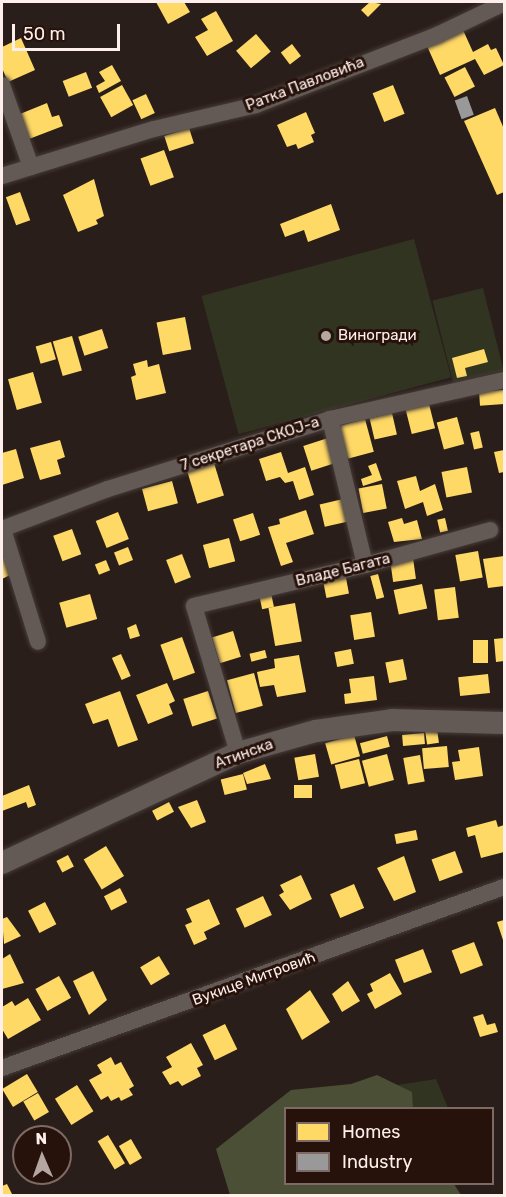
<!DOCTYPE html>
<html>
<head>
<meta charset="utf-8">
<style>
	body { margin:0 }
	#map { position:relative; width:506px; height:1197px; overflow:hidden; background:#2a1e1a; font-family:Rubik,sans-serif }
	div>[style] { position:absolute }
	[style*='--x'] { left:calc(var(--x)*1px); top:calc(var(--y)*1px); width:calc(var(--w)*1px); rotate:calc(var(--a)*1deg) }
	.green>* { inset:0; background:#323422; transform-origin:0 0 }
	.forest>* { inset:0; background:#4b4f35 }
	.homes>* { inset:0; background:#ffd966; transform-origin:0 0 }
	.industry>* { inset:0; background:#999; transform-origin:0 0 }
	.roads { filter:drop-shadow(0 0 2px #453b38) drop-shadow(0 0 2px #453b38) }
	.street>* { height:16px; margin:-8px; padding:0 8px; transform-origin:8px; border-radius:8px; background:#635a56 }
	.secondary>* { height:22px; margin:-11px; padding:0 11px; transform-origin:11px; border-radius:11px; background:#635a56 }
	.dots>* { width:16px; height:16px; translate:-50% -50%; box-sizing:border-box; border:3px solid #26120b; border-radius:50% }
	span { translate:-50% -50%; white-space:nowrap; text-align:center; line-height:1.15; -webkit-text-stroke:6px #26120b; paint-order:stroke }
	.street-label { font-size:15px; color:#ffefea }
	.poi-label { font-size:15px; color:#ffefea }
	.left { translate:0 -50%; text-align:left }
	.frame { position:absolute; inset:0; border:3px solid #ffefea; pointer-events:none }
	.legend { position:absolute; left:284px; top:1107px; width:210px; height:78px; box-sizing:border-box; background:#26120b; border:2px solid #7d6a64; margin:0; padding:8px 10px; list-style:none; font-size:18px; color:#ffefea }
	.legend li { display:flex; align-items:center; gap:12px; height:30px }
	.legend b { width:30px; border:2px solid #7d6a64 }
	.north { position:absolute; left:12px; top:1125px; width:60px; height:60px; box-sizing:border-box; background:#26120b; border:2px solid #7d6a64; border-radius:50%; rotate:358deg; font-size:16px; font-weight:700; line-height:24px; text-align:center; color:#ffefea }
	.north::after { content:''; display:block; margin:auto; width:21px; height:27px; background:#b4a6a1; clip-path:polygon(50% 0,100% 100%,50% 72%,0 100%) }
	.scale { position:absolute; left:12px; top:24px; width:108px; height:27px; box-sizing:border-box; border:3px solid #ffefea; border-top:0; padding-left:8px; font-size:18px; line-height:21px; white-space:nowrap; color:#ffefea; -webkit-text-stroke:4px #26120b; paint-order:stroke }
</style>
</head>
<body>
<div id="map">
	<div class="green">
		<i style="left:414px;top:239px;width:143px;height:220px;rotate:75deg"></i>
		<i style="left:483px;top:288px;width:85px;height:52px;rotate:76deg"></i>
		<i style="clip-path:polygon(436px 1079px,448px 1108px,331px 1108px,334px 1095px)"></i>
	</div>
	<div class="forest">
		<i style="clip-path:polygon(377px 1075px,412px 1092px,413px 1108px,286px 1108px,286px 1184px,454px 1184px,461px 1195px,230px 1195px,216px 1149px,291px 1090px,351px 1084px)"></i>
	</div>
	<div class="homes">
		<i style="clip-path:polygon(156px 2px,184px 2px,190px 12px,168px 24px)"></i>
		<i style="clip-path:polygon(370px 2px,381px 4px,368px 17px,361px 10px)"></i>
		<i style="clip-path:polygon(216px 11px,233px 41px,207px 56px,195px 37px,208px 30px,201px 19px)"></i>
		<i style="clip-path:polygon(463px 30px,473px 52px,488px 44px,491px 50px,496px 48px,504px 65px,484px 75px,475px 59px,440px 75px,427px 46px)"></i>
		<i style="left:256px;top:34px;width:23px;height:26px;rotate:50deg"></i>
		<i style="clip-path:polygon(21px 38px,35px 70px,8px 82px,2px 68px,2px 47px)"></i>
		<i style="left:292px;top:44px;width:15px;height:14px;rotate:53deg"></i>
		<i style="clip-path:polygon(112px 65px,121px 81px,99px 93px,96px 86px,105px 81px,99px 72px)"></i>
		<i style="left:465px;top:67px;width:22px;height:23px;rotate:63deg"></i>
		<i style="left:86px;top:72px;width:17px;height:25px;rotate:69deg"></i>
		<i style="left:122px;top:85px;width:23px;height:25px;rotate:61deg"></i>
		<i style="left:393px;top:85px;width:31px;height:22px;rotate:68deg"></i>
		<i style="left:146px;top:94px;width:21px;height:15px;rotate:65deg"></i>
		<i style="clip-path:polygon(47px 103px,52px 117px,59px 115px,63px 126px,29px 139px,20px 114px)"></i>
		<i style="clip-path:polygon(495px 108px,504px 129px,504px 192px,497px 195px,464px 121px)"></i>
		<i style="clip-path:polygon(306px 112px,315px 133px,311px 135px,314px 142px,298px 149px,296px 144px,287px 147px,277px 125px)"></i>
		<i style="left:189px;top:128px;width:16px;height:26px;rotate:72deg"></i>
		<i style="left:164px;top:150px;width:29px;height:25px;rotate:70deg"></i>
		<i style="clip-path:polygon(94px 179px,104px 216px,96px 220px,98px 224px,78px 232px,63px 195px)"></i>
		<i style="left:20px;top:192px;width:30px;height:15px;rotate:70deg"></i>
		<i style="clip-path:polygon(331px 204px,340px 230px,308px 242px,304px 230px,285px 237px,280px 224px)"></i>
		<i style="left:185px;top:317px;width:33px;height:29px;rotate:79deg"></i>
		<i style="left:102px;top:329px;width:20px;height:25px;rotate:72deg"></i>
		<i style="left:72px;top:336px;width:36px;height:20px;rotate:74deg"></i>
		<i style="left:51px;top:342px;width:18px;height:16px;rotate:74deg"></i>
		<i style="clip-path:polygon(484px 349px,488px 362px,465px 368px,467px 376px,457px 378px,452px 358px)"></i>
		<i style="clip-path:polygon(147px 360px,148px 367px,159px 364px,166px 393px,136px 400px,131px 377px,136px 375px,133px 364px)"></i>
		<i style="left:33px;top:372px;width:32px;height:26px;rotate:74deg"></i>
		<i style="left:503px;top:390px;width:14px;height:24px;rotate:86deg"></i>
		<i style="left:429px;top:404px;width:25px;height:24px;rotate:76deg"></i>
		<i style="left:392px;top:413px;width:22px;height:23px;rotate:77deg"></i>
		<i style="left:457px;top:417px;width:28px;height:21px;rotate:75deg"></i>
		<i style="left:365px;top:419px;width:34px;height:27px;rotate:75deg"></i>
		<i style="left:479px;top:431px;width:17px;height:9px;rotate:77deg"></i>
		<i style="left:328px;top:438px;width:26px;height:26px;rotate:72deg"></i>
		<i style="clip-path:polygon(60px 440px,65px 457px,57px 460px,61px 474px,40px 480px,30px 448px)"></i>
		<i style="clip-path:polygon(16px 449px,24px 478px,2px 485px,2px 453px)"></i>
		<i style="clip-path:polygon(504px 450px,504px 472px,499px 473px,494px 452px)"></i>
		<i style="clip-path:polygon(281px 452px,288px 473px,305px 467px,314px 495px,299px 500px,293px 481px,285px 483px,280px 477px,266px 481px,259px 459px)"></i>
		<i style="left:214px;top:463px;width:34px;height:28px;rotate:73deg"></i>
		<i style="clip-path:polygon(376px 463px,382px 480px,363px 486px,361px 479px,372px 475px,368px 466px)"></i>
		<i style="left:467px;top:467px;width:26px;height:26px;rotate:79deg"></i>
		<i style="clip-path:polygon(416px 476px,420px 491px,435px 484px,443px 510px,427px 516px,423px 502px,405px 509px,397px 481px)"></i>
		<i style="left:172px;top:481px;width:23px;height:31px;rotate:75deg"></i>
		<i style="left:382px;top:484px;width:25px;height:24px;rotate:79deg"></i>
		<i style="left:343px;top:499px;width:23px;height:24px;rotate:77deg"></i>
		<i style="clip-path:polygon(306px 510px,314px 534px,286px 543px,293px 562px,281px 566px,268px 527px,280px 524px,279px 519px)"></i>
		<i style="left:118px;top:512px;width:29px;height:24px;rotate:68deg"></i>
		<i style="left:253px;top:513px;width:23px;height:21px;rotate:72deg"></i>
		<i style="clip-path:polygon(402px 518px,404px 524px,417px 520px,422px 539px,394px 542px,388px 522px)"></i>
		<i style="left:445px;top:518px;width:13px;height:8px;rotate:77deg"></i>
		<i style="left:72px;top:529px;width:27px;height:20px;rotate:70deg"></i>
		<i style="left:229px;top:538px;width:24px;height:27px;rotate:75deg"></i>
		<i style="clip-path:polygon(2px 544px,14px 573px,2px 579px)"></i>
		<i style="left:128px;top:547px;width:14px;height:15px;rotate:69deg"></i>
		<i style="left:478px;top:551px;width:27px;height:23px;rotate:80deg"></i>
		<i style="left:182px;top:554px;width:25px;height:17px;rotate:69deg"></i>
		<i style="clip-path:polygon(504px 556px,504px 586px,488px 588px,483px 559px)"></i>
		<i style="left:413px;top:558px;width:21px;height:23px;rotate:82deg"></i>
		<i style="left:106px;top:560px;width:11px;height:12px;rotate:68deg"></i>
		<i style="left:345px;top:573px;width:21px;height:23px;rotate:79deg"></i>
		<i style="left:378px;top:574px;width:24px;height:8px;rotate:75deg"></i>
		<i style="left:422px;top:584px;width:25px;height:29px;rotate:78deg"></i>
		<i style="left:455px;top:587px;width:31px;height:21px;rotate:83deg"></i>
		<i style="left:271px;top:593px;width:14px;height:12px;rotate:78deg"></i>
		<i style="left:90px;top:594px;width:26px;height:32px;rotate:74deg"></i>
		<i style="left:295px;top:603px;width:39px;height:27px;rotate:80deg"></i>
		<i style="left:371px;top:612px;width:25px;height:21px;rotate:81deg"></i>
		<i style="clip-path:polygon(136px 624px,140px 636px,130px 639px,127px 628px)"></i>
		<i style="left:233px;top:631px;width:27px;height:22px;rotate:73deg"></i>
		<i style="left:182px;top:637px;width:38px;height:23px;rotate:70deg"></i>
		<i style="clip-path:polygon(504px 638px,504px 661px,496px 662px,494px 639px)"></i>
		<i style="left:488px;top:640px;width:23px;height:15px;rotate:90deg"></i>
		<i style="left:351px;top:649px;width:15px;height:17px;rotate:79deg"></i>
		<i style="left:265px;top:650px;width:8px;height:16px;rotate:76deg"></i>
		<i style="left:121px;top:654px;width:24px;height:10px;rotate:66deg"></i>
		<i style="clip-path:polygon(299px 655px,306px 692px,277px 697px,274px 685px,260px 687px,257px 672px,275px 668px,274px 659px)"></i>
		<i style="left:403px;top:659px;width:21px;height:18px;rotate:79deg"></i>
		<i style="left:254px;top:673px;width:34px;height:28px;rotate:75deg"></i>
		<i style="left:488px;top:674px;width:19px;height:30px;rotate:84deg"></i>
		<i style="clip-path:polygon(374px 676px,377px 700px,345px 704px,344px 694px,351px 693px,349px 679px)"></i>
		<i style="clip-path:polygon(167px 683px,175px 701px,169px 704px,173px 714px,148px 724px,136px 695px)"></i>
		<i style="clip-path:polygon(120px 691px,138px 740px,118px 747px,108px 719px,93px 724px,85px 704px)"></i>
		<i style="left:208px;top:691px;width:29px;height:26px;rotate:72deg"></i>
		<i style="left:437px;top:729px;width:14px;height:12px;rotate:82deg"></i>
		<i style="left:424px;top:733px;width:11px;height:22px;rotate:85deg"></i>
		<i style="left:354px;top:735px;width:22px;height:30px;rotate:74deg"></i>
		<i style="left:387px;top:736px;width:11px;height:28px;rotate:75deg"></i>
		<i style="left:447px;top:746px;width:21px;height:25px;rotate:85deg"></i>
		<i style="clip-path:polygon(479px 747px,483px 776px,455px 780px,452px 762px,460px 761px,458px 750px)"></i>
		<i style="left:315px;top:754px;width:23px;height:21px;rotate:80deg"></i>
		<i style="left:387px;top:754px;width:27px;height:26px;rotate:75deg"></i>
		<i style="left:420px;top:755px;width:27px;height:17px;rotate:80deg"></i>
		<i style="left:359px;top:759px;width:25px;height:25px;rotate:76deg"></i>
		<i style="clip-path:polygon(265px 764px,271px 779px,247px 784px,243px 773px)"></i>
		<i style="left:243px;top:774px;width:16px;height:23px;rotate:76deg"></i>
		<i style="clip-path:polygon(29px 785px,36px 805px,28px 808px,26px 802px,2px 811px,2px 796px)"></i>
		<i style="left:294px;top:785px;width:18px;height:13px"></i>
		<i style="clip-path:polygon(197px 800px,206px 822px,191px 828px,178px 807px)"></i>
		<i style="left:169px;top:802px;width:11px;height:19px;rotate:63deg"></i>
		<i style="clip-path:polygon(496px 820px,498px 827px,504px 825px,504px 852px,481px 858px,475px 835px,468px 837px,466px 828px)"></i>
		<i style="left:416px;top:830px;width:10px;height:22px;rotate:79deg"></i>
		<i style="left:106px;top:846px;width:35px;height:26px;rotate:59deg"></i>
		<i style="left:455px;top:851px;width:23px;height:25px;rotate:70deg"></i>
		<i style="left:68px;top:855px;width:13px;height:13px;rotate:63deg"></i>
		<i style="clip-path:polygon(404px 856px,416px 892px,394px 901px,377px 868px)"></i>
		<i style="clip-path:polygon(301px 875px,312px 899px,290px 910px,279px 895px,284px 892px,280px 885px)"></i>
		<i style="left:354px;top:884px;width:26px;height:26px;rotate:67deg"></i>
		<i style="left:120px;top:888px;width:16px;height:18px;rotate:63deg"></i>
		<i style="left:263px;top:896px;width:21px;height:30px;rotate:65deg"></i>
		<i style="clip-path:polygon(209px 899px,220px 924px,204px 932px,207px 939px,194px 945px,185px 925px,192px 922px,186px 909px)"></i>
		<i style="left:45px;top:902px;width:25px;height:19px;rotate:63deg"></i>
		<i style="clip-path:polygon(7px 917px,21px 936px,4px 944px,2px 919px)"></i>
		<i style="clip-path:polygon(504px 920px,504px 943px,497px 922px)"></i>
		<i style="left:474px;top:942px;width:25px;height:24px;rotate:69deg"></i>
		<i style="left:423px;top:949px;width:25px;height:30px;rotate:69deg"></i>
		<i style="clip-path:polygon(10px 954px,24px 983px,2px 989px,2px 959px)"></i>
		<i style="left:159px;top:956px;width:21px;height:22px;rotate:59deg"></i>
		<i style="clip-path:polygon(93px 971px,107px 1000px,89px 1015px,73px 981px)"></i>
		<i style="clip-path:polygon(390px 973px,402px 994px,375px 1009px,367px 994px,373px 991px,370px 984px)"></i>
		<i style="left:59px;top:976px;width:25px;height:27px;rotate:61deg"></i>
		<i style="clip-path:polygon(348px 981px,360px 1001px,342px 1012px,332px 994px)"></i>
		<i style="clip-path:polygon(310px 990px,330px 1022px,302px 1040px,286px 1009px)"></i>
		<i style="clip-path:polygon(28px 998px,41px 1020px,8px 1039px,2px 1029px,2px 1007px,12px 1001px,15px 1006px)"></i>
		<i style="clip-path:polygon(483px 1014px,487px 1025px,495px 1023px,498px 1032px,480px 1037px,473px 1017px)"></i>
		<i style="left:225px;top:1024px;width:28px;height:25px;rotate:64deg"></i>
		<i style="clip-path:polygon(191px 1043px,203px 1065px,197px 1068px,201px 1076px,182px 1086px,178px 1081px,170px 1085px,162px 1072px,172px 1067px,166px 1057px)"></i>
		<i style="clip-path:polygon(111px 1057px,115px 1065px,121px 1062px,134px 1086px,129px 1089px,133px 1095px,121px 1101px,119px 1097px,111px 1101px,108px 1096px,101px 1100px,89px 1080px,102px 1073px,97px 1065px)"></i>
		<i style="left:27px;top:1074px;width:21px;height:29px;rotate:59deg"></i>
		<i style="left:77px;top:1085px;width:31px;height:26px;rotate:58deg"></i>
		<i style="left:38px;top:1093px;width:22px;height:17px;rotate:60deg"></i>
		<i style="left:108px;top:1135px;width:33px;height:12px;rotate:59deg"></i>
		<i style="left:131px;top:1139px;width:22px;height:14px;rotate:60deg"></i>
		<i style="clip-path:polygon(7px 1184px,13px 1196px,2px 1196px,2px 1186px)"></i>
	</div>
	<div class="industry">
		<i style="left:467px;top:96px;width:20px;height:13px;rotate:70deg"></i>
	</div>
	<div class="roads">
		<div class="street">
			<i style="--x:2;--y:85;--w:87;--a:70.5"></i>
			<i style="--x:2;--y:176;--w:159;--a:-17.2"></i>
			<i style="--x:154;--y:129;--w:105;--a:-13.2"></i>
			<i style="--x:256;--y:105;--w:194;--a:-21.1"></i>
			<i style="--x:437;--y:35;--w:74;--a:-25.5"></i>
			<i style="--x:330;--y:419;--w:150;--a:76.5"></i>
			<i style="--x:2;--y:529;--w:113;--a:-20.7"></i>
			<i style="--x:108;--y:489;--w:233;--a:-17.5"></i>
			<i style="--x:330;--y:419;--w:178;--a:-12.6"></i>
			<i style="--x:3;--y:529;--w:118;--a:72.8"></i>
			<i style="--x:238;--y:753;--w:153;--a:-106.7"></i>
			<i style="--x:194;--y:606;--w:176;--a:-13.5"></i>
			<i style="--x:365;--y:565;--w:130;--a:-15.6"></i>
			<i style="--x:2;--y:1068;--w:534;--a:-19.83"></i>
		</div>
		<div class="secondary">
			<i style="--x:2;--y:863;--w:260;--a:-25"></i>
			<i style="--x:238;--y:753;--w:81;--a:-15.8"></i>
			<i style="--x:316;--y:731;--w:77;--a:-8.2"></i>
			<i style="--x:392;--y:720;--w:112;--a:1.5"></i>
		</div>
	</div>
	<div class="dots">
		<i style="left:326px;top:336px;background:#b4a6a1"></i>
	</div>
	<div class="street-label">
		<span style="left:305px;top:84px;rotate:-21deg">Ратка Павловића</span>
		<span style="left:250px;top:444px;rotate:-18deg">7 секретара СКОЈ-а</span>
		<span style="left:343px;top:570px;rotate:-14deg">Владе Багата</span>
		<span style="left:244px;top:754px;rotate:-20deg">Атинска</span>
		<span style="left:254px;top:979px;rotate:-20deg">Вукице Митровић</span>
	</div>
	<div class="poi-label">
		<span class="left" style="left:338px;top:336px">Виногради</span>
	</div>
	<div class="frame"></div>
	<ul class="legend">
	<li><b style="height:16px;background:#ffd966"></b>Homes</li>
	<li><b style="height:16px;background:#999"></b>Industry</li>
	</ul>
	<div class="north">N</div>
	<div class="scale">50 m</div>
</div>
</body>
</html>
